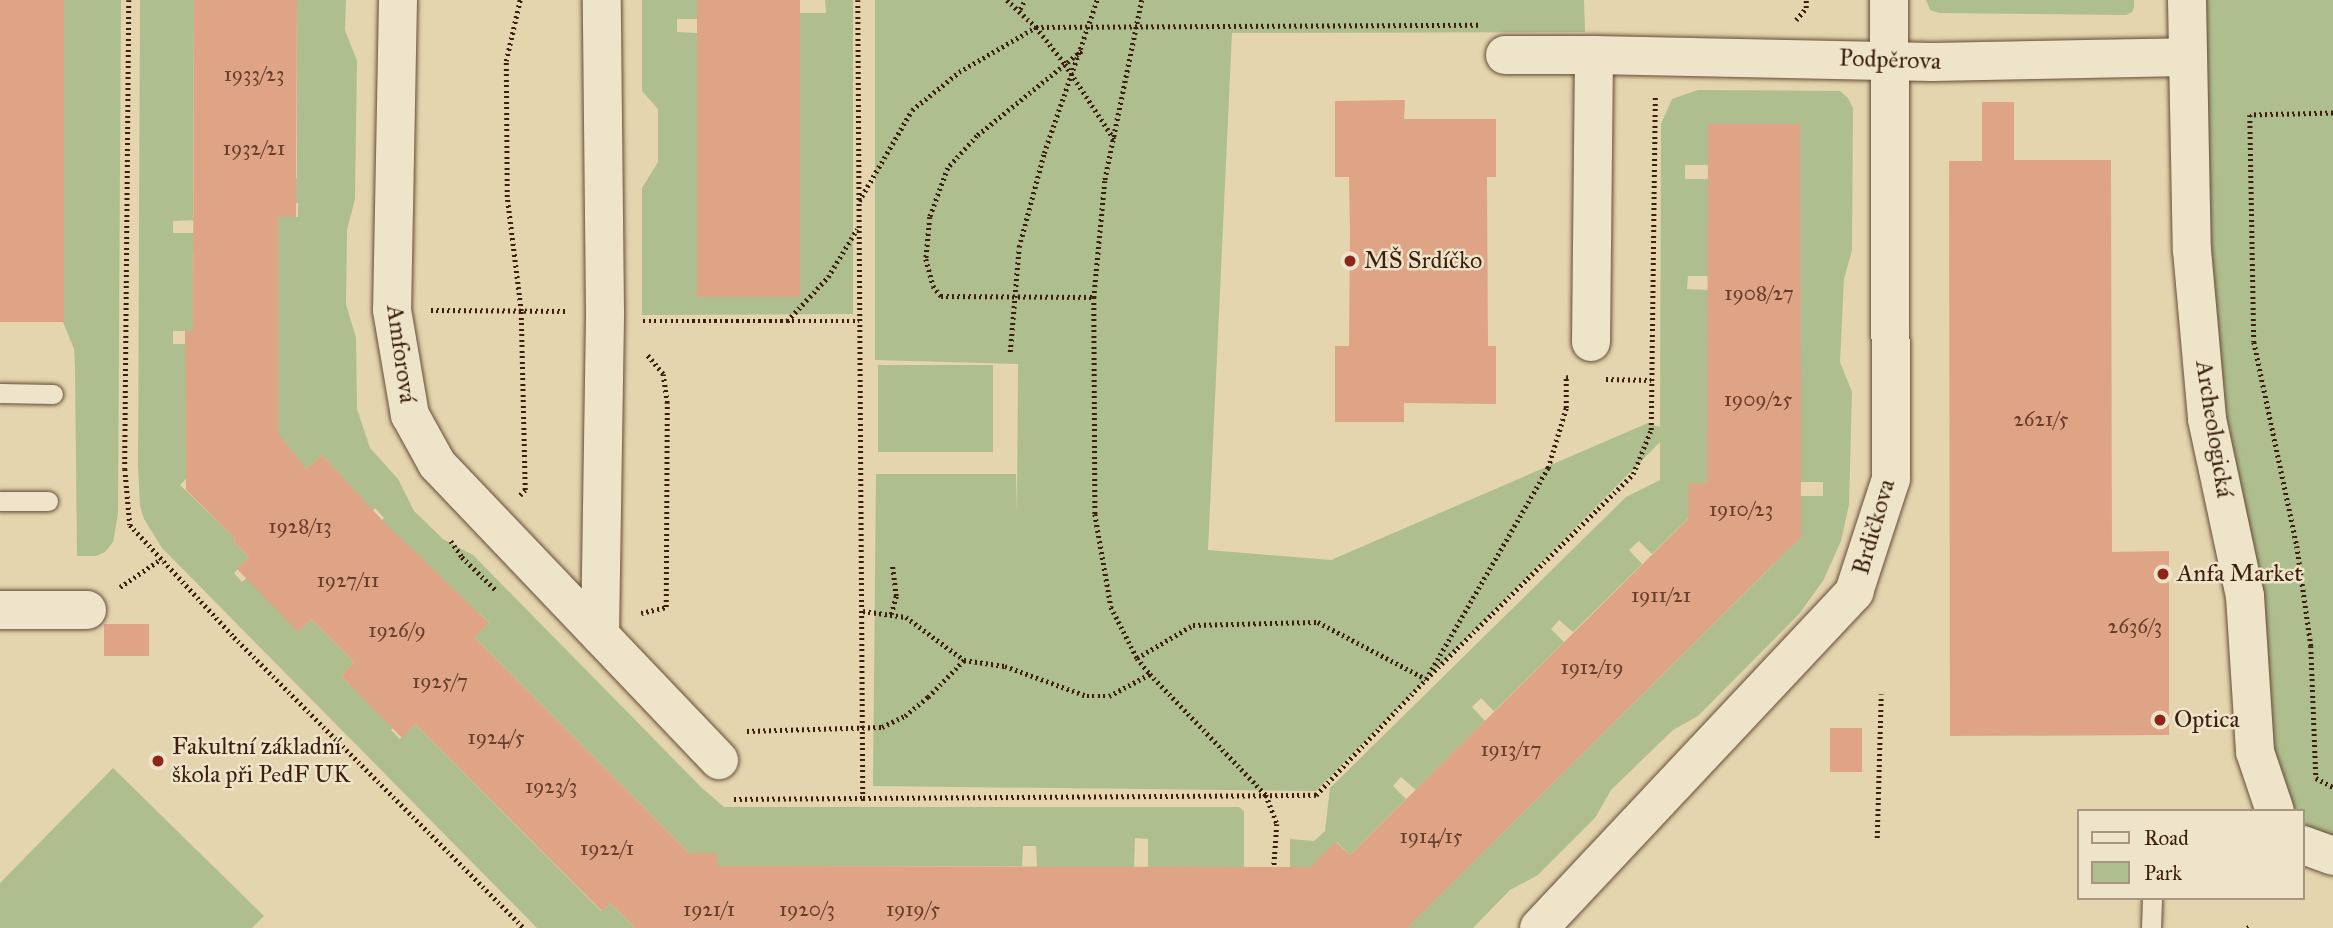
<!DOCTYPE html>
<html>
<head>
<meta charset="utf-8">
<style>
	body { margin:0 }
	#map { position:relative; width:2333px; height:928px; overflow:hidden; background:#e4d5ae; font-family:"IM FELL Great Primer",serif }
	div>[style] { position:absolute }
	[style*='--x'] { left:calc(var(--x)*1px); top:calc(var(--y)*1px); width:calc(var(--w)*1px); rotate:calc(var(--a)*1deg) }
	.green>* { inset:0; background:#afbe8f; transform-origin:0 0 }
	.building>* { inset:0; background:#dfa386; transform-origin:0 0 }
	.path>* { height:4.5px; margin-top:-2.25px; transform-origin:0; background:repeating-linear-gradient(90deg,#3d1e0e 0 2px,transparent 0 5.5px) }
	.roads { filter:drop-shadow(0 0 2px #674c36) drop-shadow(0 0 2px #674c36) }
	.lane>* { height:19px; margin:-9.5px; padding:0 9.5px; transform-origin:9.5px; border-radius:9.5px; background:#ede4ca }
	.street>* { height:38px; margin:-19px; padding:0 19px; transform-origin:19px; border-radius:19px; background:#ede4ca }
	.dots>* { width:19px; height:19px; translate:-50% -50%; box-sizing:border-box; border:4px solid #ede4ca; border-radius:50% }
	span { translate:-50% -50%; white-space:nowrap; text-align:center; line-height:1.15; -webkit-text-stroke:5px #ede4ca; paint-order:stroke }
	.number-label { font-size:21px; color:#663f2c }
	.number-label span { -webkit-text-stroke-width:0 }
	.street-label { font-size:24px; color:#3d1e0e }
	.poi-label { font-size:24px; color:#3d1e0e }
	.left { translate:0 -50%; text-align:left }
	.legend { position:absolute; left:2077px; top:809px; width:228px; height:91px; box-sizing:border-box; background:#ede4ca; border:2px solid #a7957f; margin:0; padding:9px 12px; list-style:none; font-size:21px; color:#3d1e0e }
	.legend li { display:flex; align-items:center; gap:14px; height:35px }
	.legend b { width:35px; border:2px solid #a7957f }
</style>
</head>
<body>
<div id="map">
	<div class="green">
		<i style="clip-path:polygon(64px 0,121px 0,118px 514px,113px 542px,105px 552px,96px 556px,77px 556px,75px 367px,74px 349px,63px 322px)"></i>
		<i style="clip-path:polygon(140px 0,194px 0,193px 218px,201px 220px,173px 221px,173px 233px,201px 233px,193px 254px,193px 329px,200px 331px,173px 331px,173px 344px,201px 344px,186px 403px,186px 440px,212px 452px,180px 485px,235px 538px,233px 541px,249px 557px,234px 573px,242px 582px,259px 567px,298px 631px,311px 619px,354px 662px,341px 676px,350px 685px,406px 715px,391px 730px,400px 739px,415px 724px,601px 911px,610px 903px,635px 928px,537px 928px,162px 548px,144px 519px,140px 506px,138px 466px)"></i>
		<i style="clip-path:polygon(297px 0,346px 0,345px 30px,357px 61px,355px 199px,347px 230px,346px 304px,356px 338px,357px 409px,370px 448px,398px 479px,414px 511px,443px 539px,473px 555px,702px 788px,724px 807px,1239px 807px,1244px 811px,1244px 867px,1148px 867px,1148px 839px,1135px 838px,1134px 867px,1037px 867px,1036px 846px,1023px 846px,1022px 866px,702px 866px,474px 637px,489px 623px,479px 613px,464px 627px,370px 532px,384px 518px,375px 508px,360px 523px,331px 465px,322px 455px,306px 469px,278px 440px,278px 217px,298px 217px,298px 203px,278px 203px,297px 178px)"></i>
		<i style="clip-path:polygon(642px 0,697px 0,697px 19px,677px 19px,677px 32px,698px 33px,799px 297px,800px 13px,826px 13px,825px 0,800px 0,853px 0,853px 314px,642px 315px,642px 188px,658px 162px,658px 109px,642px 91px)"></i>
		<i style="clip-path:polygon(875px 0,1584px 0,1585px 32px,1232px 33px,1208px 550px,1331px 560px,1648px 423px,1660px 427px,1661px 124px,1672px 99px,1698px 90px,1840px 91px,1848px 98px,1853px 108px,1852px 250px,1844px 279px,1840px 362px,1852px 392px,1849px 505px,1841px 541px,1823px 581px,1799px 614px,1698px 716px,1673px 730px,1611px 790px,1595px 818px,1538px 875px,1510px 890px,1473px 928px,1407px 928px,1773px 565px,1800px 496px,1823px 496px,1823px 482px,1800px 482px,1799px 124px,1709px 124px,1708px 165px,1685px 165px,1685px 179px,1708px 179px,1708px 276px,1688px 276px,1687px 289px,1708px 290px,1708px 483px,1689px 483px,1689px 496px,1708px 499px,1652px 554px,1639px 541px,1629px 550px,1642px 564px,1573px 632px,1559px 620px,1551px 629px,1564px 642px,1494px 711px,1481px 698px,1472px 707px,1485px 721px,1416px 790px,1401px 777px,1393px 786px,1406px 799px,1350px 855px,1337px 842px,1327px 851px,1338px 867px,1290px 867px,1290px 839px,1314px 841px,1325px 831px,1330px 788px,1626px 497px,1660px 480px,1660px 442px,1316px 791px,873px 786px,876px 474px,1016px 474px,1017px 514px,1018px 364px,875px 360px)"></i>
		<i style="clip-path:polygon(1926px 0,2134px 0,2134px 7px,2132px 12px,2126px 15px,1939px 13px,1930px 10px)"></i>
		<i style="clip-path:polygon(2187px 0,2333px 0,2333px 856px,2303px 845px,2303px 811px,2275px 811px,2207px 419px)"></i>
		<i style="left:878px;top:365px;width:115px;height:87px"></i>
		<i style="clip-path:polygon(113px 768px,264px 916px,252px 928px,0 928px,0 883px)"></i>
	</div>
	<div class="building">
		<i style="left:0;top:0;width:64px;height:322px"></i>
		<i style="clip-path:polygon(194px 0,297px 0,296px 217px,278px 217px,278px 433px,306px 469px,322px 455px,382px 520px,489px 623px,474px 637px,689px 853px,717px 853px,717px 866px,1310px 867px,1336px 842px,1350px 855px,1688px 519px,1689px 483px,1707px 483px,1708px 124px,1800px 124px,1801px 537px,1407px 928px,635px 928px,610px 903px,602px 911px,415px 724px,402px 738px,341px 676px,354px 662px,311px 619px,298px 632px,237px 569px,249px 557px,233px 541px,235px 538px,186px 490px,185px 331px,193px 331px)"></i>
		<i style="left:697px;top:0;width:103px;height:297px"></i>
		<i style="clip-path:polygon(1405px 100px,1404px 119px,1496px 119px,1496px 177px,1487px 177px,1488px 346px,1496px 346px,1496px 404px,1404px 403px,1404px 422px,1335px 422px,1335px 346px,1349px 346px,1350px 232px,1349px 177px,1335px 177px,1335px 101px)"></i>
		<i style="clip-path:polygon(1982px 102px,2014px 102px,2014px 160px,2111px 160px,2112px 552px,2169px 551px,2169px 735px,1950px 736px,1949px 161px,1982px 161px)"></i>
		<i style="left:104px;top:624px;width:45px;height:32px"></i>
		<i style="left:1830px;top:728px;width:32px;height:44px"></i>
	</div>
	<div class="path">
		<i style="--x:129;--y:0;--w:469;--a:90.5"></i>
		<i style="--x:125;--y:469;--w:56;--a:84.9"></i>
		<i style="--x:130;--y:525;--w:153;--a:47.1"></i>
		<i style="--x:234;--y:637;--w:411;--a:45.1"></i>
		<i style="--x:858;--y:0;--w:798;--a:89.64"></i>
		<i style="--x:863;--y:798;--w:453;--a:-0.4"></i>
		<i style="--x:1316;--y:795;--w:160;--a:-46.5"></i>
		<i style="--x:1426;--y:679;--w:291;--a:-44.7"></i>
		<i style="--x:1633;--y:474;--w:48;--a:-67.8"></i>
		<i style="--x:1651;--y:430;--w:335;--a:-89.3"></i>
		<i style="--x:1007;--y:0;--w:40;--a:43"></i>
		<i style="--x:1036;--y:27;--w:47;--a:51.9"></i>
		<i style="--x:1065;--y:64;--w:90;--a:56.8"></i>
		<i style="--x:1142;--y:0;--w:185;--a:101.6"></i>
		<i style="--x:1105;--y:181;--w:117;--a:95.4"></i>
		<i style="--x:1094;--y:297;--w:217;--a:89.7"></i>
		<i style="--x:1095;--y:514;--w:94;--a:80.2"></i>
		<i style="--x:1111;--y:607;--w:57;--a:63"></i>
		<i style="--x:1137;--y:658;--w:21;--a:51"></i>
		<i style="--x:1150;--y:674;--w:168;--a:46.2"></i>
		<i style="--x:1266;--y:795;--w:31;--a:69"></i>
		<i style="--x:1277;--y:824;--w:43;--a:94"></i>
		<i style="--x:1020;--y:9;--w:10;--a:-61"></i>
		<i style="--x:1796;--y:20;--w:16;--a:-50"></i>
		<i style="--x:1806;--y:8;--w:8;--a:-90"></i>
		<i style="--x:1082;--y:51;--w:135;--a:141"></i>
		<i style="--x:977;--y:136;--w:43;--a:132.2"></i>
		<i style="--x:948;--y:168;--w:52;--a:110.2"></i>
		<i style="--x:930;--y:217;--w:42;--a:95.4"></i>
		<i style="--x:926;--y:259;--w:28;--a:75"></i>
		<i style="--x:933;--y:286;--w:13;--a:51"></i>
		<i style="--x:941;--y:296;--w:153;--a:0.4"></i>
		<i style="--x:2333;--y:113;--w:83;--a:178.6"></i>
		<i style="--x:2250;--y:115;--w:227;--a:89"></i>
		<i style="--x:2254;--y:342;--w:208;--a:78.1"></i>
		<i style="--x:2297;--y:546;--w:101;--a:82"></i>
		<i style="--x:2311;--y:646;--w:132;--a:87.8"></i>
		<i style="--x:2316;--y:778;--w:19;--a:28"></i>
		<i style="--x:859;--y:201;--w:105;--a:-59.8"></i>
		<i style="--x:912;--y:110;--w:60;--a:-39"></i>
		<i style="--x:959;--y:72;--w:89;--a:-30.3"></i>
		<i style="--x:1036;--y:27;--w:443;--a:-0.3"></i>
		<i style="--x:431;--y:310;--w:135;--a:0.4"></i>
		<i style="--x:643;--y:321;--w:144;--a:0"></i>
		<i style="--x:787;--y:321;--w:60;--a:-47"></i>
		<i style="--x:828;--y:277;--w:56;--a:-58.9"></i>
		<i style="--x:787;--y:321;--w:72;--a:0"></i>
		<i style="--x:1010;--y:352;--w:105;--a:-85.1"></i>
		<i style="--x:1019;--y:247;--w:97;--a:-75.1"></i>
		<i style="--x:1044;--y:153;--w:162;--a:-70.9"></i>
		<i style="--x:1606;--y:379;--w:45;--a:1.3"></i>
		<i style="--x:520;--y:495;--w:7;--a:-45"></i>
		<i style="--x:525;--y:490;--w:179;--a:-91.3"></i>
		<i style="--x:521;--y:311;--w:115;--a:-97"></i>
		<i style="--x:507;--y:197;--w:136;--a:-90.4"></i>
		<i style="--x:506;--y:61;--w:63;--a:-77.1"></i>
		<i style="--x:451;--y:541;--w:19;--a:55"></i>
		<i style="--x:462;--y:557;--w:49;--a:44.2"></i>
		<i style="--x:120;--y:587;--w:50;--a:-34.3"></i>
		<i style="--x:863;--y:611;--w:43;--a:7.9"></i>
		<i style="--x:906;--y:617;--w:72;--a:36.6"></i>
		<i style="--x:964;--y:660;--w:41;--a:8.3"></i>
		<i style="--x:1005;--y:666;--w:87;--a:20.1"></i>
		<i style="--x:1087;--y:696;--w:22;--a:0"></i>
		<i style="--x:1109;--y:696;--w:47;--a:-28.2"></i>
		<i style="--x:641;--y:613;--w:26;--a:-13"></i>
		<i style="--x:666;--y:607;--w:204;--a:-89.7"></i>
		<i style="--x:667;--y:403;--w:29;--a:-98"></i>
		<i style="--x:663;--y:374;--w:26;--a:-130"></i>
		<i style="--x:891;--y:614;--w:19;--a:-74"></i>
		<i style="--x:896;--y:596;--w:31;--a:-97"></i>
		<i style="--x:1137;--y:658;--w:65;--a:-30.5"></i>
		<i style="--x:1193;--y:625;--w:125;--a:-1.4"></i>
		<i style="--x:1318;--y:622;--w:122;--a:27.8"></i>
		<i style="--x:1426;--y:679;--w:244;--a:-60"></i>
		<i style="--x:1548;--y:468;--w:63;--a:-73.3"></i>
		<i style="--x:1566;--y:408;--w:31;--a:-90"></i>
		<i style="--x:1566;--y:377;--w:4;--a:14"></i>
		<i style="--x:747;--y:731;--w:135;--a:-1.7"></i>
		<i style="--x:882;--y:727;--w:25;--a:-26"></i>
		<i style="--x:905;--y:716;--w:30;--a:-40"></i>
		<i style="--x:928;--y:697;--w:52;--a:-45.8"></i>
		<i style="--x:734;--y:799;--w:129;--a:-0.4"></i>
		<i style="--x:1877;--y:838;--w:144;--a:-88.4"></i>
		<i style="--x:2247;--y:928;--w:2;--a:-27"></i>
	</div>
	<div class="roads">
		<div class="lane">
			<i style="--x:0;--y:393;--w:53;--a:1.1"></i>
			<i style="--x:0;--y:501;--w:48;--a:0"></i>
			<i style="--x:2151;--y:928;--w:30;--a:-88"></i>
		</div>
		<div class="street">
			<i style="--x:398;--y:0;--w:310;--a:91.1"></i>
			<i style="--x:392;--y:310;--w:107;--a:80.3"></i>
			<i style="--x:410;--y:415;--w:56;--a:61.1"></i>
			<i style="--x:437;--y:464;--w:409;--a:46.4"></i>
			<i style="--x:2187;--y:0;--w:250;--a:88.9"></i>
			<i style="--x:2192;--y:250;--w:170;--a:84.9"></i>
			<i style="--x:2207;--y:419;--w:181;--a:77.9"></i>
			<i style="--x:2245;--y:596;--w:156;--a:86.3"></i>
			<i style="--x:2255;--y:752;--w:62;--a:71.3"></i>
			<i style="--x:1505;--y:55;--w:89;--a:0"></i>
			<i style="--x:1591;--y:342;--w:287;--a:-89.4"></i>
			<i style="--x:1594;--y:55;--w:338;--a:1.2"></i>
			<i style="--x:1932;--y:62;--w:254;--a:-1.1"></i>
			<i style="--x:0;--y:610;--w:87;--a:0"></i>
			<i style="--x:600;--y:635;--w:324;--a:-89.1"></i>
			<i style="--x:605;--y:311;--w:311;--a:-90.6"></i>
			<i style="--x:2303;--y:845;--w:32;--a:20"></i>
			<i style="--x:1539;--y:928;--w:461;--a:-46.8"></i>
			<i style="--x:1854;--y:592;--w:119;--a:-71.9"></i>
			<i style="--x:1891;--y:479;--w:479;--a:-90.2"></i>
		</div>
	</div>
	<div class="dots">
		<i style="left:1350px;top:261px;background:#8f2418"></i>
		<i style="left:2163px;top:574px;background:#8f2418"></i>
		<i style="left:2160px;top:720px;background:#8f2418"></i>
		<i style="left:158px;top:761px;background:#8f2418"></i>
	</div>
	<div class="number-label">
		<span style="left:254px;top:74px">1933/23</span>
		<span style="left:254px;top:148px">1932/21</span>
		<span style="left:1759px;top:293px">1908/27</span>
		<span style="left:1758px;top:399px">1909/25</span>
		<span style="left:2041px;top:419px">2621/5</span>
		<span style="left:1741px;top:509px">1910/23</span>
		<span style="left:300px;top:526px">1928/13</span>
		<span style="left:348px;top:580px">1927/11</span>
		<span style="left:1661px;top:595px">1911/21</span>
		<span style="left:2135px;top:626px">2636/3</span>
		<span style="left:397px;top:630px">1926/9</span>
		<span style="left:1592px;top:667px">1912/19</span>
		<span style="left:440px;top:681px">1925/7</span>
		<span style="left:496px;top:737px">1924/5</span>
		<span style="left:1511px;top:749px">1913/17</span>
		<span style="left:551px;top:786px">1923/3</span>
		<span style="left:1431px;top:836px">1914/15</span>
		<span style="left:607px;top:848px">1922/1</span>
		<span style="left:709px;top:909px">1921/1</span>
		<span style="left:807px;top:909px">1920/3</span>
		<span style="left:913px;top:909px">1919/5</span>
	</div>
	<div class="street-label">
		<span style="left:1890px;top:60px;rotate:2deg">Podpěrova</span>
		<span style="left:401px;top:354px;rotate:82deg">Amforová</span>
		<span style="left:2214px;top:429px;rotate:81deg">Archeologická</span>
		<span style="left:1874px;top:527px;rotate:-74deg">Brdičkova</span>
	</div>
	<div class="poi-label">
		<span class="left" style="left:1364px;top:261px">MŠ Srdíčko</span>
		<span class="left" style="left:2177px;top:574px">Anfa Market</span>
		<span class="left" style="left:2174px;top:720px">Optica</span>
		<span class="left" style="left:172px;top:761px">Fakultní základní<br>škola při PedF UK</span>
	</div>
	<ul class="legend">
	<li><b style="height:9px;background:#ede4ca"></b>Road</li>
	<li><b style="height:19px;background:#afbe8f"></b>Park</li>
	</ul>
</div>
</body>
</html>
